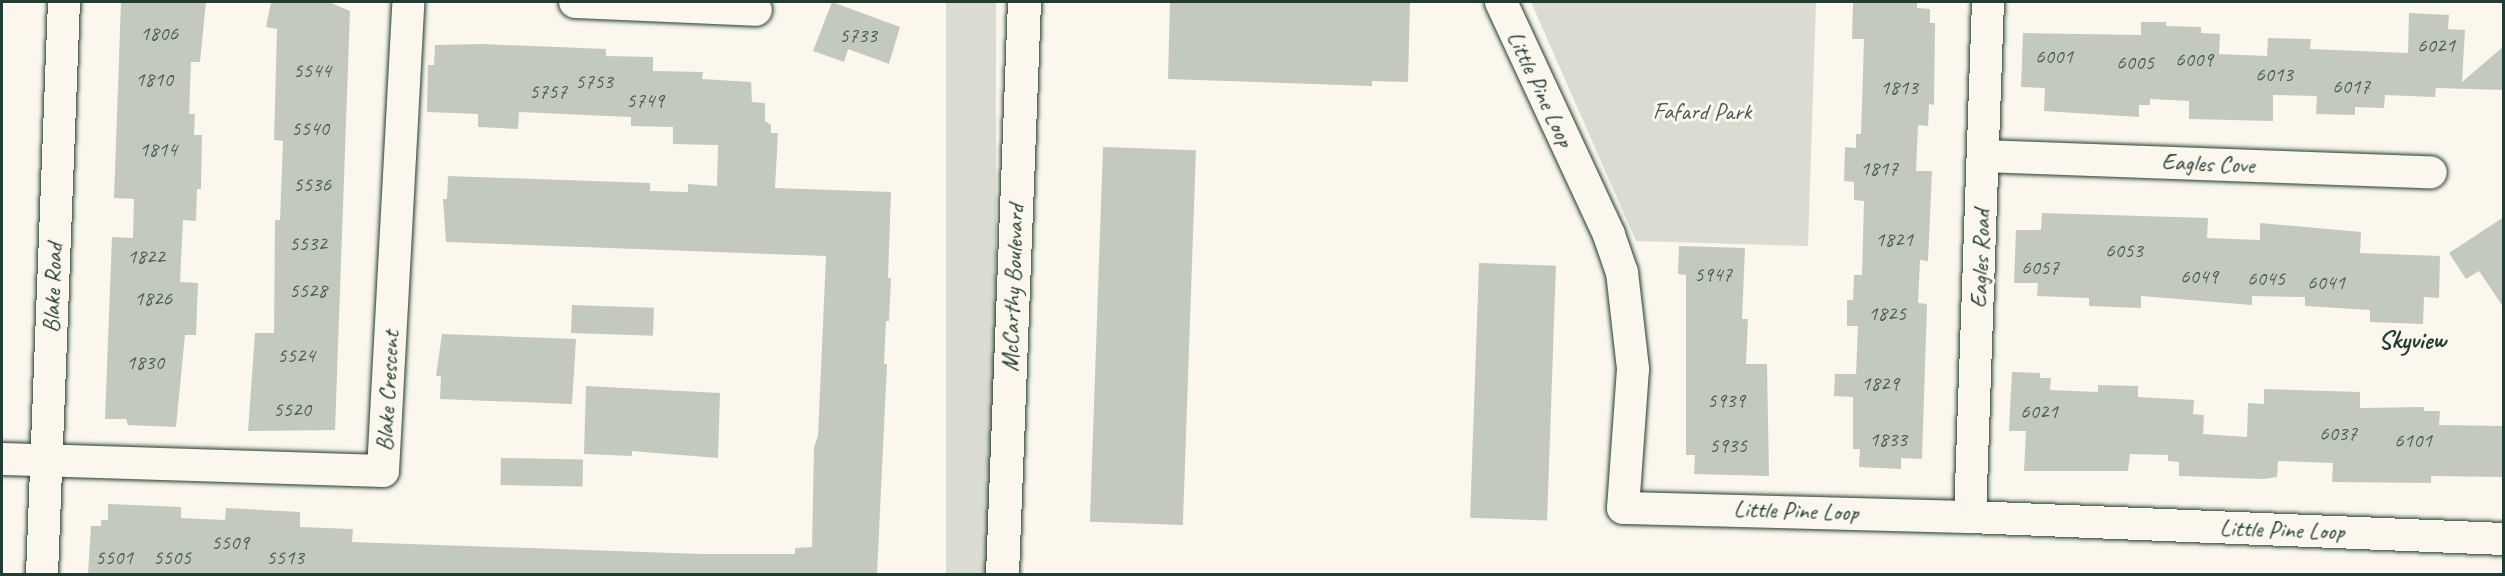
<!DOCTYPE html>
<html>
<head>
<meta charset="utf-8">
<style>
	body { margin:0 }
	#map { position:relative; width:2505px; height:576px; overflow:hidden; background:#fbf7ec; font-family:Caveat,sans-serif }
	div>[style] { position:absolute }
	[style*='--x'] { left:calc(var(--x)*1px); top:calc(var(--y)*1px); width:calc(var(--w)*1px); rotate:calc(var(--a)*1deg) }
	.green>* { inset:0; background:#dbdcd1; transform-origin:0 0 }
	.building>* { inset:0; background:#c4c9be; transform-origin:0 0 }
	.roads { filter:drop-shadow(0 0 2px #1f3d34) drop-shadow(0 0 2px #1f3d34) }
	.minor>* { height:32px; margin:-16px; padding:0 16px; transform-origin:16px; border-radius:16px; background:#fbf7ec }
	.major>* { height:33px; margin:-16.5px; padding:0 16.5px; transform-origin:16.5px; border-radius:16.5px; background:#fbf7ec }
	span { translate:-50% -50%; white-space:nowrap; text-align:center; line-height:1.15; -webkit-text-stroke:6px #fbf7ec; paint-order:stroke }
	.number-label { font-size:21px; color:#486056 }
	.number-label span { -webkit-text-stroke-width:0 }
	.street-label { font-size:24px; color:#1f3d34 }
	.park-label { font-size:24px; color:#455d53 }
	.neighbourhood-label { font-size:26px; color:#1f3d34; font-weight:700 }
	.frame { position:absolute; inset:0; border:3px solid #1f3d34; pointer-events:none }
</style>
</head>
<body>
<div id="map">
	<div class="green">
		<i style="left:946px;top:2px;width:50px;height:572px"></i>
		<i style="clip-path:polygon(1531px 2px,1816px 2px,1808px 246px,1636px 241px)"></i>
	</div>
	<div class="building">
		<i style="clip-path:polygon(121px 2px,206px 2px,200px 62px,191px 62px,189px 114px,195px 114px,194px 135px,202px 135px,201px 189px,197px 189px,196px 221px,183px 220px,180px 282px,198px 283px,196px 335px,185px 335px,176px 427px,128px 425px,126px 419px,105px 419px,112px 237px,133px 238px,134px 199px,114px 198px)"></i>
		<i style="clip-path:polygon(271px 2px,329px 2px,350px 11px,335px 430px,248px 431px,255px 333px,274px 333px,275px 220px,280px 220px,283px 141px,274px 140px,277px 29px,266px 27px)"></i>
		<i style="clip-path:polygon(832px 2px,900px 27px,889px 64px,848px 49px,844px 62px,813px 51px)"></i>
		<i style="clip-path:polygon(1170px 2px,1410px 2px,1408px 82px,1372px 81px,1372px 86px,1168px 79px)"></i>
		<i style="clip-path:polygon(1853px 2px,1917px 2px,1917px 8px,1930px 9px,1930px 23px,1935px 23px,1934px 105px,1929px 104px,1928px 126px,1918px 125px,1916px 171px,1932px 171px,1928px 261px,1920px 260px,1918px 303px,1927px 304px,1922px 459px,1901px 458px,1901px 469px,1859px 467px,1860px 449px,1853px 449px,1853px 397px,1834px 396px,1835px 374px,1856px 374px,1858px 326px,1847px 326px,1847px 300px,1853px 300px,1854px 275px,1862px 275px,1864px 201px,1854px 200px,1854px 182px,1844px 181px,1845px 147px,1856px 148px,1856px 134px,1861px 134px,1864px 39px,1852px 39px)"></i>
		<i style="clip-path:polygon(2409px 13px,2449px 15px,2448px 29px,2465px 30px,2462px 82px,2504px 46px,2504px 90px,2436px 88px,2435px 97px,2385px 95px,2384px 108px,2355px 107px,2355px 115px,2316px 114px,2317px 96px,2273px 95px,2273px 121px,2189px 119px,2189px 101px,2150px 99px,2150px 105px,2139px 105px,2139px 117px,2044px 111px,2045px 88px,2021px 87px,2023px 33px,2141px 35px,2141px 22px,2166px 22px,2166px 26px,2201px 27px,2201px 33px,2220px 34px,2219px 54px,2267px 56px,2268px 38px,2311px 39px,2310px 49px,2408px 53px)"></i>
		<i style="clip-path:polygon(482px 44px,606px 49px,606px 56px,653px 57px,653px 71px,703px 72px,702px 79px,751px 82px,752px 102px,765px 103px,765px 121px,771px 125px,771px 133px,778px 133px,775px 188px,891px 192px,888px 278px,891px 278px,889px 321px,886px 321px,884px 364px,887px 364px,877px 574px,88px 574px,91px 526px,101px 526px,101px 520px,108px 520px,108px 504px,181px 507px,181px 518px,225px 520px,226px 508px,300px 512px,300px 527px,353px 529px,352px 542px,702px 554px,795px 554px,795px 548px,812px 547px,814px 447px,818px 436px,826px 256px,446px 242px,443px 199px,447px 199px,448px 176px,650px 183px,650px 191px,688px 192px,688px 184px,717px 186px,718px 145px,673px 144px,673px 127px,631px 126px,631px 117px,519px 112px,518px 129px,478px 127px,478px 114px,427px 112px,428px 65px,434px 65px,435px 45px)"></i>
		<i style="left:1103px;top:147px;width:93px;height:375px;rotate:2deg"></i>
		<i style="clip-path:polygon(2042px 213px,2208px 218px,2207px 238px,2260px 240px,2260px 223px,2361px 232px,2360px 253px,2440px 256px,2439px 298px,2424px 297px,2423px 324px,2370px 322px,2370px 310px,2305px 306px,2305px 297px,2252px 296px,2252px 305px,2141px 296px,2141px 308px,2089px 306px,2089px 298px,2037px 296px,2038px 283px,2014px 283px,2016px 230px,2041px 230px)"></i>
		<i style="clip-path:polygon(2504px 217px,2504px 308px,2479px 271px,2466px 279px,2449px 253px)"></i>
		<i style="clip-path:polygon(1679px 246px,1745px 248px,1742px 319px,1748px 319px,1746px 364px,1767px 364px,1769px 476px,1694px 474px,1695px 455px,1686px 455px,1686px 275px,1678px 274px)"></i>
		<i style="left:1479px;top:263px;width:77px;height:255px;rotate:2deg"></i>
		<i style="left:572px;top:305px;width:82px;height:28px;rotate:2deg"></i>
		<i style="clip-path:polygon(442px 334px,576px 339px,572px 404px,440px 399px,441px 376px,436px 376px)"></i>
		<i style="clip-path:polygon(2012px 372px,2040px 373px,2040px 378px,2051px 378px,2050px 390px,2098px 392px,2098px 385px,2138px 386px,2138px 397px,2194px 400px,2193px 414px,2204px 415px,2203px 434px,2247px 437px,2248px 403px,2264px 404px,2264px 389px,2360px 392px,2360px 408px,2424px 407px,2424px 411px,2440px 411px,2439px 425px,2504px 426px,2504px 477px,2431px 476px,2431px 483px,2332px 482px,2333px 463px,2278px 461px,2277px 477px,2263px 479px,2179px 476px,2179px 462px,2168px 461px,2168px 455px,2130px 454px,2128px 471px,2024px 471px,2026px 431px,2009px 431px)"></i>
		<i style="clip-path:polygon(586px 386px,720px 393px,718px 458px,632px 451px,632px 456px,584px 454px)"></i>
		<i style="left:501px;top:458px;width:82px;height:27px;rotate:1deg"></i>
	</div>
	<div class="roads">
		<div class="minor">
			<i style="--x:575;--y:2;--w:181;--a:2.5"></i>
			<i style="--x:1501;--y:2;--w:257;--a:65.1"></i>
			<i style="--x:1609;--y:235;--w:39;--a:71"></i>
			<i style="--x:1622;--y:272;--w:98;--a:83.5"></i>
			<i style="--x:1633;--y:369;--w:139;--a:94.1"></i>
			<i style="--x:1623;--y:508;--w:347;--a:1.5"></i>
			<i style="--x:1970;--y:517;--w:534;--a:2.36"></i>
			<i style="--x:1985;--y:156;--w:446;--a:2.1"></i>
			<i style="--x:2;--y:459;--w:381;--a:1.8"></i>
			<i style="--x:383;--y:471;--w:470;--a:-86.9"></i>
			<i style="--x:1970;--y:517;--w:515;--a:-88"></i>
			<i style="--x:42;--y:574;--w:572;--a:-87.8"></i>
		</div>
		<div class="major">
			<i style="--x:1002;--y:574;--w:572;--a:-87.8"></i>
		</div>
	</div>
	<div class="number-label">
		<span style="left:159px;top:33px">1806</span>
		<span style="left:858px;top:35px">5733</span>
		<span style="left:2436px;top:45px">6021</span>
		<span style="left:2054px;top:56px">6001</span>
		<span style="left:2194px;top:59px">6009</span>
		<span style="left:2135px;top:62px">6005</span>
		<span style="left:312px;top:70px">5544</span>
		<span style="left:2274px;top:74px">6013</span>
		<span style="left:154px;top:79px">1810</span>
		<span style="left:594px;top:81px">5753</span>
		<span style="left:2351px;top:86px">6017</span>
		<span style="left:1899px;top:87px">1813</span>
		<span style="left:548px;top:91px">5757</span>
		<span style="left:645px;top:100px">5749</span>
		<span style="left:310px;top:128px">5540</span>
		<span style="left:158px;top:149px">1814</span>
		<span style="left:1879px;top:168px">1817</span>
		<span style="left:312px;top:184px">5536</span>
		<span style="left:1894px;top:239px">1821</span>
		<span style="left:308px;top:243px">5532</span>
		<span style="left:2124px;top:250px">6053</span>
		<span style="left:146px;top:256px">1822</span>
		<span style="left:2040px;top:267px">6057</span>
		<span style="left:1713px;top:274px">5947</span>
		<span style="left:2199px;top:276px">6049</span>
		<span style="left:2266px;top:278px">6045</span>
		<span style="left:2326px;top:282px">6041</span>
		<span style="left:308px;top:290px">5528</span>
		<span style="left:153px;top:298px">1826</span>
		<span style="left:1887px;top:313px">1825</span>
		<span style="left:296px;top:355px">5524</span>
		<span style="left:145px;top:362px">1830</span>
		<span style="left:1880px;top:383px">1829</span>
		<span style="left:1726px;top:400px">5939</span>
		<span style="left:292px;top:409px">5520</span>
		<span style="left:2039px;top:411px">6021</span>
		<span style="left:2338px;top:433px">6037</span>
		<span style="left:1888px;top:439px">1833</span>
		<span style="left:2413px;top:440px">6101</span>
		<span style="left:1728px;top:445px">5935</span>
		<span style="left:230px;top:542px">5509</span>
		<span style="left:114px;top:557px">5501</span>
		<span style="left:172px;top:557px">5505</span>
		<span style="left:285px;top:557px">5513</span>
	</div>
	<div class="street-label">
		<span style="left:1540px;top:89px;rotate:65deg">Little Pine Loop</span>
		<span style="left:2208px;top:164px;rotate:2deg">Eagles Cove</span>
		<span style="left:1981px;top:259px;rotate:-88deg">Eagles Road</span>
		<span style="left:53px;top:288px;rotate:-88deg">Blake Road</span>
		<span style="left:1013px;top:288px;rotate:-88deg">McCarthy Boulevard</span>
		<span style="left:388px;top:391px;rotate:-87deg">Blake Crescent</span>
		<span style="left:1796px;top:511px;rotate:2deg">Little Pine Loop</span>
		<span style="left:2282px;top:530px;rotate:2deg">Little Pine Loop</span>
	</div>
	<div class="park-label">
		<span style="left:1702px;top:112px">Fafard Park</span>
	</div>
	<div class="neighbourhood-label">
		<span style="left:2412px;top:340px">Skyview</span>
	</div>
	<div class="frame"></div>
</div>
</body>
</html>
